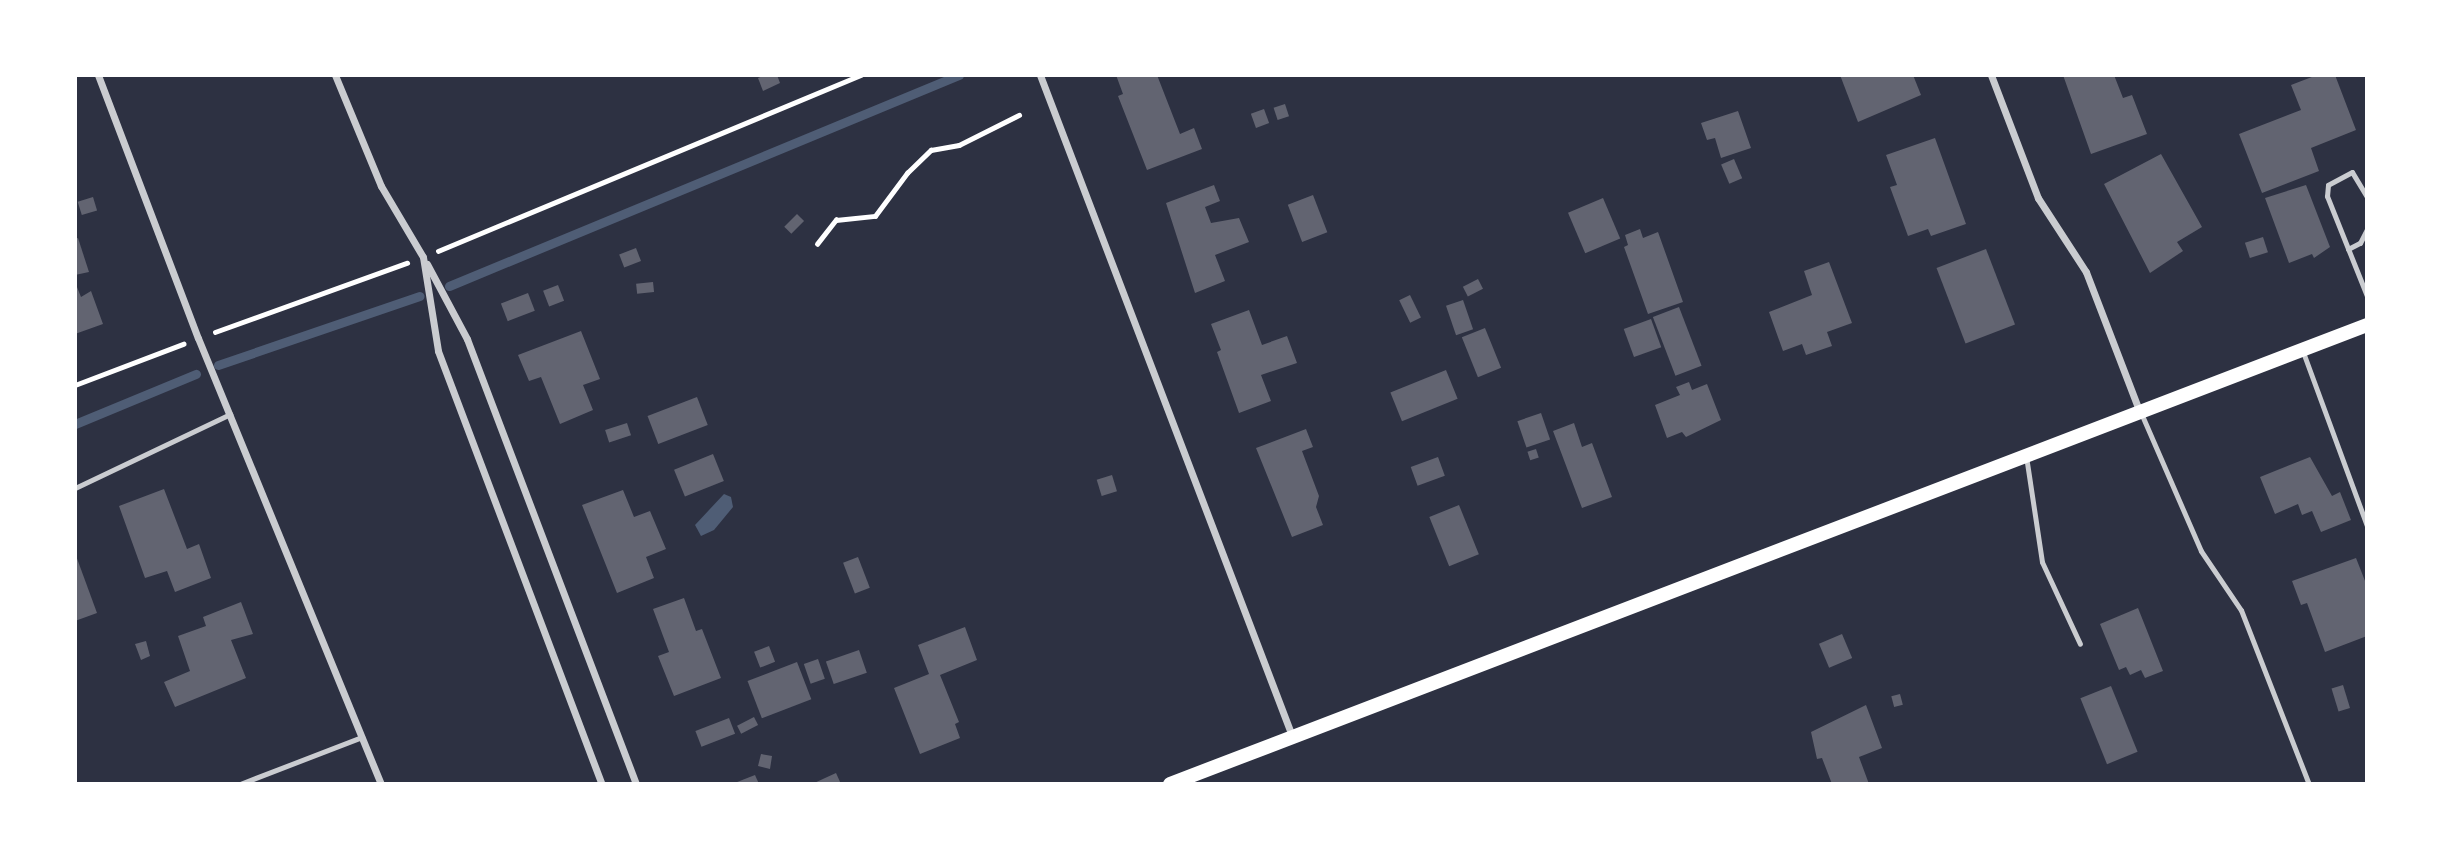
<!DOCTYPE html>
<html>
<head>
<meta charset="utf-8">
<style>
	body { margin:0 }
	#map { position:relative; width:2442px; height:859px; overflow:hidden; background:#2d3142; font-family:"Space Grotesk",sans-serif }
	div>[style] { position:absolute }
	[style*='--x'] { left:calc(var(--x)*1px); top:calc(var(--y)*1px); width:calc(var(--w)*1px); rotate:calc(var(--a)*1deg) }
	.water>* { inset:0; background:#4f5d75 }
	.stream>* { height:9px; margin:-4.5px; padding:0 4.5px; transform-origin:4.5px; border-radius:4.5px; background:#4f5d75 }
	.building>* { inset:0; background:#626471; transform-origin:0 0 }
	.path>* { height:4.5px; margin:-2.25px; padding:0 2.25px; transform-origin:2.25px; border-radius:2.25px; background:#fff }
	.service>* { height:5px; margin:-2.5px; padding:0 2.5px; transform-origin:2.5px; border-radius:2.5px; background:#caccd0 }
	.minor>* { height:7px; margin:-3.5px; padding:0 3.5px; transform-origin:3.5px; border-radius:3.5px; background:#caccd0 }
	.secondary>* { height:14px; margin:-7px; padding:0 7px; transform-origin:7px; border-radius:7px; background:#fff }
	span { translate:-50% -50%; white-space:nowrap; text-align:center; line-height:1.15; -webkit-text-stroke:5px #fff; paint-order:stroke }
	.frame { position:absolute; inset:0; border:77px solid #fff; pointer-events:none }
</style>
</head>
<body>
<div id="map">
	<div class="water">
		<i style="clip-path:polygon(724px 494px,731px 497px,733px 507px,714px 530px,701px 536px,695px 525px)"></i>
	</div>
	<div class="stream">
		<i style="--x:449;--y:286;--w:552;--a:-22.48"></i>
		<i style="--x:218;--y:365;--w:213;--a:-18.9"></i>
		<i style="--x:75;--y:424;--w:131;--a:-22.5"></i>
	</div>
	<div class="building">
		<i style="clip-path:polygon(765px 75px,777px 75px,780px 83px,763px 91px,758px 78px)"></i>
		<i style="clip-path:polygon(1116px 75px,1157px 75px,1180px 134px,1194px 128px,1202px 149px,1147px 170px,1118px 96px,1123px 94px)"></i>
		<i style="clip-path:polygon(1840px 75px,1913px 75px,1921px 95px,1858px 122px)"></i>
		<i style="clip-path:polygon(2063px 75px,2114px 75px,2123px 98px,2132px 95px,2147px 134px,2091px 154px)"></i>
		<i style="clip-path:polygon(2317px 75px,2335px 75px,2356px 130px,2311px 148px,2319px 171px,2262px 193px,2239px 134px,2301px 110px,2291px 85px)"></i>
		<i style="left:1285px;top:104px;width:13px;height:12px;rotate:72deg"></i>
		<i style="left:1264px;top:109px;width:15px;height:14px;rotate:70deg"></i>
		<i style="clip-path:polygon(1738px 111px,1751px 148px,1721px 158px,1715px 138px,1707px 140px,1701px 123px)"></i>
		<i style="clip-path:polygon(1935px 138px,1966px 224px,1931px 236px,1928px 229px,1908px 236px,1890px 187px,1897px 185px,1886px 155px)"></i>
		<i style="clip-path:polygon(2161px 154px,2202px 227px,2177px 242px,2183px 251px,2150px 273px,2104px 184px)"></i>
		<i style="left:1734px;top:159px;width:21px;height:14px;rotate:67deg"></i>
		<i style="clip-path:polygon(1214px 185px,1220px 201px,1205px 207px,1211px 223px,1239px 218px,1249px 242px,1215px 255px,1225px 281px,1195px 293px,1166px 203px)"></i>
		<i style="clip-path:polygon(2306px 185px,2330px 247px,2314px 258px,2312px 254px,2289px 263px,2265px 198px)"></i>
		<i style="left:1313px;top:195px;width:40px;height:27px;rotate:69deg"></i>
		<i style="left:93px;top:197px;width:14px;height:16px;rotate:73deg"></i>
		<i style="left:1603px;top:198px;width:44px;height:38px;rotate:67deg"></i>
		<i style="left:797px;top:214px;width:10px;height:18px;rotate:45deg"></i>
		<i style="clip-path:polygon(1640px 229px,1643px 238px,1658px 232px,1683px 302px,1648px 314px,1624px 247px,1628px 245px,1625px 235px)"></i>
		<i style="left:2263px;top:237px;width:16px;height:19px;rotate:72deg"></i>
		<i style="clip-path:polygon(78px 238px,89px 272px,75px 275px,75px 239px)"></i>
		<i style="left:636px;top:248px;width:14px;height:18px;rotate:69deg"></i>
		<i style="left:1986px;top:249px;width:81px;height:53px;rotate:69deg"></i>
		<i style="clip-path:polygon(1829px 262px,1852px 323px,1827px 332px,1832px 346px,1806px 355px,1802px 344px,1783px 351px,1769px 312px,1812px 295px,1804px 271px)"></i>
		<i style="left:1478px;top:279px;width:11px;height:17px;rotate:63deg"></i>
		<i style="clip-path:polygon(75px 282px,81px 297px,91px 291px,103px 324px,75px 334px)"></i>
		<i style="left:653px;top:282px;width:10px;height:17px;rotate:84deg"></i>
		<i style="left:558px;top:285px;width:17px;height:16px;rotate:69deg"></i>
		<i style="left:528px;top:293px;width:19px;height:29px;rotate:69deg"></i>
		<i style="left:1410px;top:295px;width:25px;height:12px;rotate:64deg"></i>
		<i style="left:1463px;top:300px;width:31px;height:18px;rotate:71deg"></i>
		<i style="left:1679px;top:307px;width:63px;height:28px;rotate:69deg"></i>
		<i style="clip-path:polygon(1249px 310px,1262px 345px,1287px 336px,1297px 363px,1261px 375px,1271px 401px,1239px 413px,1217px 352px,1221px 350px,1211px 324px)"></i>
		<i style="left:1651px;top:319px;width:30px;height:29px;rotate:70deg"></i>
		<i style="left:1485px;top:328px;width:43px;height:25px;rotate:68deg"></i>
		<i style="clip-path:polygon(581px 331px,600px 379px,583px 385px,593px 410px,560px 424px,541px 377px,529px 381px,518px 355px)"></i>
		<i style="left:1446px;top:370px;width:31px;height:60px;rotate:68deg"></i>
		<i style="clip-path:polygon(1689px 382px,1692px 390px,1707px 384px,1721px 420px,1686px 437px,1682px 432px,1667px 438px,1655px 405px,1680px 395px,1676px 387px)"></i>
		<i style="left:697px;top:397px;width:30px;height:53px;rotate:69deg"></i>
		<i style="left:1541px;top:413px;width:28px;height:25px;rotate:71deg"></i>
		<i style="left:627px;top:423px;width:13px;height:23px;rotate:72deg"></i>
		<i style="clip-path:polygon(1574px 423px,1582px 447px,1592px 443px,1612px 497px,1582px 508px,1553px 431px)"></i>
		<i style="clip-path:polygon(1306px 429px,1313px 447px,1302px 451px,1319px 496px,1316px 507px,1323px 525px,1292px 537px,1256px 448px)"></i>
		<i style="left:1536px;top:449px;width:9px;height:9px;rotate:72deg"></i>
		<i style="left:713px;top:454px;width:29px;height:42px;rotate:68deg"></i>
		<i style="left:1438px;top:457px;width:20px;height:29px;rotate:70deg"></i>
		<i style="clip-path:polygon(2310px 457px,2332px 496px,2340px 492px,2351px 520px,2321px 532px,2312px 511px,2302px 515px,2298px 504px,2275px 514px,2260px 477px)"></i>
		<i style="left:1112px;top:475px;width:17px;height:16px;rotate:73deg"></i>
		<i style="clip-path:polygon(164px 489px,187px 549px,199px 544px,211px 578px,175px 592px,167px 571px,145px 578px,119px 506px)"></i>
		<i style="clip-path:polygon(623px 490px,634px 517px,650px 511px,666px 549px,646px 557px,654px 578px,617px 593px,582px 505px)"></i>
		<i style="left:1459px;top:505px;width:53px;height:32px;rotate:68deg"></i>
		<i style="clip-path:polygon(75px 553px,97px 613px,75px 621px)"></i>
		<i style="left:858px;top:557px;width:33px;height:16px;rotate:69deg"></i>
		<i style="clip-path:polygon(2356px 558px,2367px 586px,2367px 636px,2325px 652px,2307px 603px,2301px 605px,2292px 581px)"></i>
		<i style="clip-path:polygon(684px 598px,696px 631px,702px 629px,721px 678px,674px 696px,658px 656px,669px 652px,653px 609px)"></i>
		<i style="clip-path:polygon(241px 602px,253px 634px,231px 640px,246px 678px,175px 707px,164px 682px,190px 671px,178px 636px,206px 626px,203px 617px)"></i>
		<i style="clip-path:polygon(2138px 608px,2163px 671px,2145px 678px,2141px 670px,2130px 675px,2126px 667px,2119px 670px,2100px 624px)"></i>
		<i style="clip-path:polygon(965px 627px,977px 660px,940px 675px,959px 722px,955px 724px,960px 738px,920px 754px,894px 688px,929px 674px,918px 645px)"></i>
		<i style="left:1842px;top:634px;width:26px;height:25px;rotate:67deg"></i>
		<i style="clip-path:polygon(146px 641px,150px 656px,141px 660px,135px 644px)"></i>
		<i style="left:769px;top:646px;width:17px;height:16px;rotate:69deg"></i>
		<i style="left:859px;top:650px;width:24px;height:35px;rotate:71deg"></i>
		<i style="left:818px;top:659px;width:21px;height:15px;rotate:71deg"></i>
		<i style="left:797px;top:662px;width:40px;height:53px;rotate:69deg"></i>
		<i style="left:2343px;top:685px;width:24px;height:12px;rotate:73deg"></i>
		<i style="left:2111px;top:686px;width:71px;height:33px;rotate:68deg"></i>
		<i style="left:1900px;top:694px;width:11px;height:9px;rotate:75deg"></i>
		<i style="clip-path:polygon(1866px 705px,1882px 748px,1859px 757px,1869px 784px,1832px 784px,1822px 758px,1817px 759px,1811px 732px)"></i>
		<i style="left:754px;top:717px;width:9px;height:19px;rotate:63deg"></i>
		<i style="left:729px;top:718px;width:17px;height:36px;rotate:69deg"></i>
		<i style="clip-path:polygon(761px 754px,772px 756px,770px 769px,758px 766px)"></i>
		<i style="clip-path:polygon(836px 773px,841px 784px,812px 784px)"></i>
		<i style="clip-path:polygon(755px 775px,759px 784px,732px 784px)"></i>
	</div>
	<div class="path">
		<i style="--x:817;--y:244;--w:31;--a:-52"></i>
		<i style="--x:836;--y:220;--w:39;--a:-6"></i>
		<i style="--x:875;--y:216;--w:54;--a:-53.3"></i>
		<i style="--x:907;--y:173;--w:33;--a:-44"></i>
		<i style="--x:931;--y:150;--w:28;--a:-10"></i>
		<i style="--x:959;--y:145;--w:67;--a:-26.6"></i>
		<i style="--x:438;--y:251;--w:458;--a:-22.6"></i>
		<i style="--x:215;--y:332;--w:204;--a:-19.8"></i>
		<i style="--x:75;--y:385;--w:116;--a:-20.8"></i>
	</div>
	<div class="service">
		<i style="--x:2367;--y:197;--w:29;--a:-121"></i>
		<i style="--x:2352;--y:172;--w:27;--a:152"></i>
		<i style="--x:2328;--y:185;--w:11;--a:95"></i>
		<i style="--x:2327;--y:196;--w:108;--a:68.2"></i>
		<i style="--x:2348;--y:249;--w:13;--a:-27"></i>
		<i style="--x:2360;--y:243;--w:16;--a:-63"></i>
		<i style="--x:2303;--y:352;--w:185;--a:69.8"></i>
		<i style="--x:2141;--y:413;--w:150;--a:66.5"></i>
		<i style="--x:2201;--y:551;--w:71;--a:55.9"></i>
		<i style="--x:2241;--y:610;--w:187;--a:68.7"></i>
		<i style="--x:2026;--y:456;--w:107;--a:81.4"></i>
		<i style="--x:2042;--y:562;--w:90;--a:65.1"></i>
		<i style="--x:75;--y:488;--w:172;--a:-25.5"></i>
		<i style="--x:240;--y:784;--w:131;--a:-21.1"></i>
	</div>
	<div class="minor">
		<i style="--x:98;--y:75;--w:281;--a:69.2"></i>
		<i style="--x:198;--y:338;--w:482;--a:67.7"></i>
		<i style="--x:335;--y:75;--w:120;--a:67.5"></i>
		<i style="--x:381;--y:186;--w:82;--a:59.4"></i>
		<i style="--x:423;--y:257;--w:95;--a:80.9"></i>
		<i style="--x:438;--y:351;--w:463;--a:69.3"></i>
		<i style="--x:1040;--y:75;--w:707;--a:69.13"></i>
		<i style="--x:1991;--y:75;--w:132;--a:69.1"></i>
		<i style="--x:2038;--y:198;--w:88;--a:57"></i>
		<i style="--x:2086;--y:272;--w:148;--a:69"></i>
		<i style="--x:427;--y:264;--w:85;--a:61.9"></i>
		<i style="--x:467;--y:339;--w:476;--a:69.2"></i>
	</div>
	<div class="secondary">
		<i style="--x:1170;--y:784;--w:1282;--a:-20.98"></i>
	</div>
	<div class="frame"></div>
</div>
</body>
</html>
